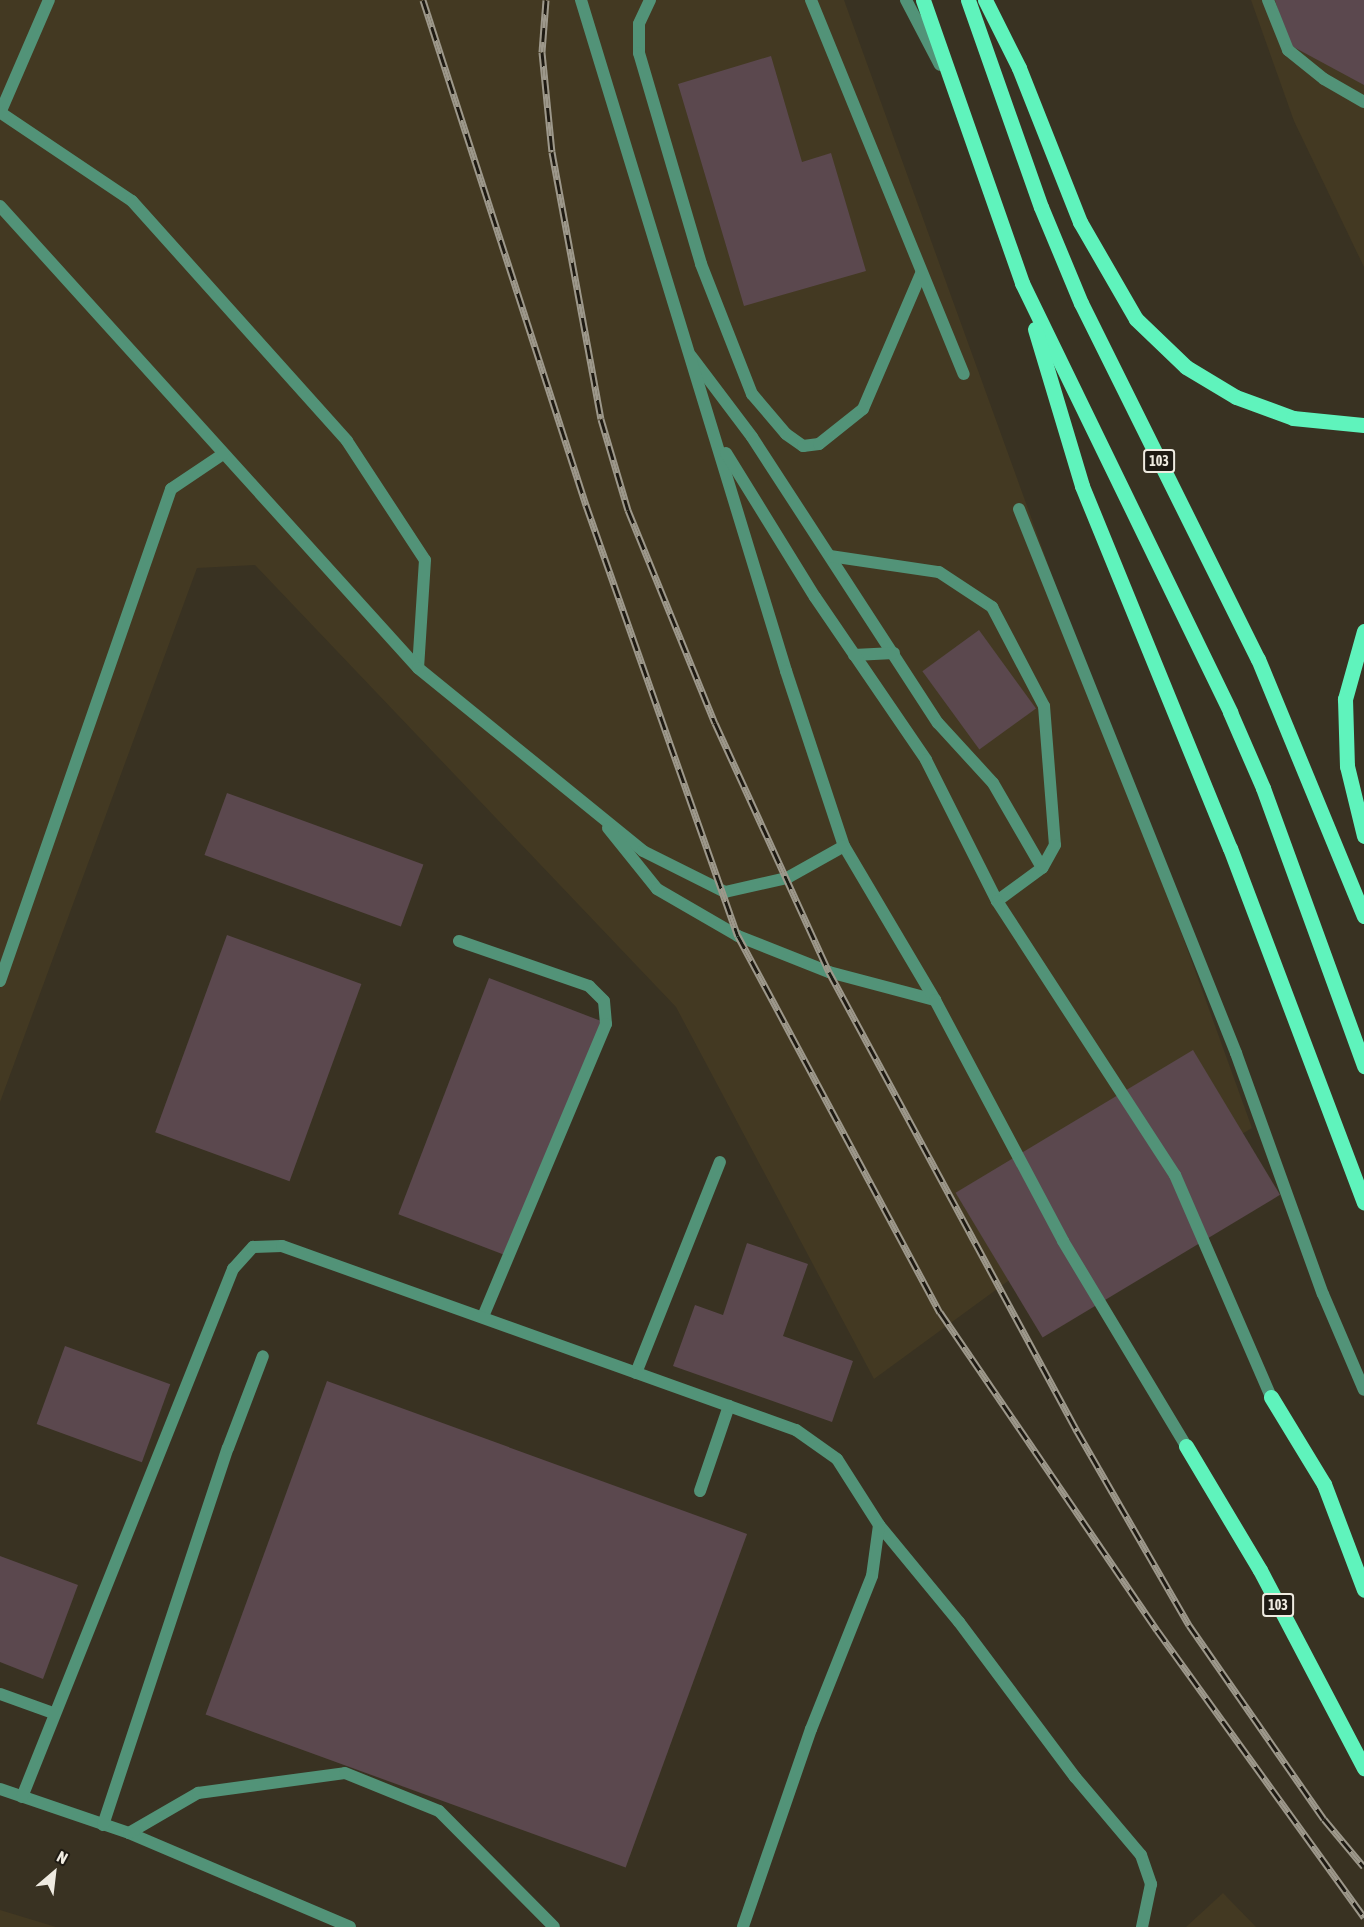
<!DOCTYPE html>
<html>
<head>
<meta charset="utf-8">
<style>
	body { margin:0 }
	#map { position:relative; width:1364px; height:1927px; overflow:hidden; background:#393222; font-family:"Asap Condensed",sans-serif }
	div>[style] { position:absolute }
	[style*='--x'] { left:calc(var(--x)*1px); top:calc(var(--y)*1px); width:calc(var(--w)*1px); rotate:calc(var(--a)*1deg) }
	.built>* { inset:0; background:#433922 }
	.building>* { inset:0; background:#5b484e; transform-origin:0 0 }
	.service>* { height:12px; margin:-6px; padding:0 6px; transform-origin:6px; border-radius:6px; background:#529378 }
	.minor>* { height:12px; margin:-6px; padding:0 6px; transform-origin:6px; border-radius:6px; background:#529378 }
	.primary>* { height:15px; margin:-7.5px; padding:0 7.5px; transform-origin:7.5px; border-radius:7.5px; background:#5ff3bc }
	.rail>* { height:7px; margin-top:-3.5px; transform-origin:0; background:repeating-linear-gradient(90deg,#1e1a13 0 14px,#9d988b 0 28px); box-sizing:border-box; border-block:2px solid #9d988b }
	span { translate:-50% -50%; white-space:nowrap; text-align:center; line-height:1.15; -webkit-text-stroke:4.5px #1e1a13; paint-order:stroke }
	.shield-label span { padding:2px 4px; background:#1e1a13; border:2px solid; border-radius:4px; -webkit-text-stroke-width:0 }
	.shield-label { font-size:14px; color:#efebe1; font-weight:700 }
	.north { position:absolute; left:24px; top:1843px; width:60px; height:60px; -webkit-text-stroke:4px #1e1a13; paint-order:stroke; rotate:28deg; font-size:16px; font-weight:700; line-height:24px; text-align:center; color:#efebe1 }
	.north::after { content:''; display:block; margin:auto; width:21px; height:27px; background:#efebe1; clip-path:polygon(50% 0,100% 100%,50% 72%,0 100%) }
</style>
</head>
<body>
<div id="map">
	<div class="built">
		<i style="clip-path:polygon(0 0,844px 0,1252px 1128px,1063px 1241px,874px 1379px,676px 1007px,255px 565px,197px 568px,0 1102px)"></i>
		<i style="clip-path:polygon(1251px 0,1364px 0,1364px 267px,1294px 121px)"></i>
		<i style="clip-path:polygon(1223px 1893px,1256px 1927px,1186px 1927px)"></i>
		<i style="clip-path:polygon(0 1910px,56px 1927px,0 1927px)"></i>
	</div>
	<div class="building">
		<i style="clip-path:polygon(1275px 0,1364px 0,1364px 85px,1288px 44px)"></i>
		<i style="clip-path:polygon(771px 56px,802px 162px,831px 153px,866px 271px,744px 306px,678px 84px)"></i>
		<i style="left:979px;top:630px;width:97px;height:70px;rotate:54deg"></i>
		<i style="left:227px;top:793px;width:209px;height:66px;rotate:20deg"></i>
		<i style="left:227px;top:935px;width:143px;height:210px;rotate:20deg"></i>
		<i style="left:489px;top:978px;width:123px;height:253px;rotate:21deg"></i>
		<i style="left:1193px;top:1050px;width:169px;height:277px;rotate:59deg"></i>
		<i style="clip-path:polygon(747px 1243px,808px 1264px,783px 1336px,853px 1361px,832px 1422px,673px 1366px,695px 1305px,723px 1315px)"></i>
		<i style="left:65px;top:1346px;width:112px;height:83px;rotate:20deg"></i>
		<i style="left:327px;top:1381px;width:447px;height:355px;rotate:20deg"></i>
		<i style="clip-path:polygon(0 1556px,78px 1585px,43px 1679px,0 1662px)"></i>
	</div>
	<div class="service">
		<i style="--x:650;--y:0;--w:26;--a:115"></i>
		<i style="--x:639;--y:24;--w:29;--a:90"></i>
		<i style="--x:639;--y:53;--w:220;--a:73.6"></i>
		<i style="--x:701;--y:264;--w:140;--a:68.6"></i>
		<i style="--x:752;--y:394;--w:52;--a:49.6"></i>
		<i style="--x:786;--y:434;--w:21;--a:35"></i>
		<i style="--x:803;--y:446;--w:16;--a:-7"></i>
		<i style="--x:819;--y:444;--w:56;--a:-38.5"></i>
		<i style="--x:863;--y:409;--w:147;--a:-66.8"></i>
		<i style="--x:811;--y:0;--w:404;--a:67.8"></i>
		<i style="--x:906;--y:0;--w:73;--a:62.4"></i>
		<i style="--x:1268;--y:0;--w:54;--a:68.2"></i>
		<i style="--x:1288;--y:50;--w:46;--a:38.9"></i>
		<i style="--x:1324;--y:79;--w:46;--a:29.9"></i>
		<i style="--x:0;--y:113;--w:123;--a:-66.6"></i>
		<i style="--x:1;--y:113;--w:158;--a:33.9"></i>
		<i style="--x:132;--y:201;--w:322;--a:48.1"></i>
		<i style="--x:347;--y:441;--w:142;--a:56.8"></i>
		<i style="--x:425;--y:560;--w:108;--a:93.7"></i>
		<i style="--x:0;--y:206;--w:623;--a:47.86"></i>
		<i style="--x:418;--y:668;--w:290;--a:39.1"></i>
		<i style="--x:643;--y:851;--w:92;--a:26.6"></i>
		<i style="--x:725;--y:892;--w:64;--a:-12.7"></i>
		<i style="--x:787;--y:878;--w:65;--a:-29.3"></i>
		<i style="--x:691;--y:356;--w:101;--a:53"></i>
		<i style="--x:752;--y:437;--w:341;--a:57"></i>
		<i style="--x:938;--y:723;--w:81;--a:47.5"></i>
		<i style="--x:993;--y:783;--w:98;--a:60"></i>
		<i style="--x:1042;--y:868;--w:56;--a:143.7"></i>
		<i style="--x:1019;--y:509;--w:586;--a:68.25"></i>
		<i style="--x:1236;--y:1053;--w:256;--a:70.2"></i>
		<i style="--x:1323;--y:1294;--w:104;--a:66.9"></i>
		<i style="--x:830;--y:556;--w:110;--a:8.4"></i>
		<i style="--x:939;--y:572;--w:64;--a:33.4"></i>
		<i style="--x:992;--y:607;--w:112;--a:62.3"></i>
		<i style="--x:1044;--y:706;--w:139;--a:85.5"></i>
		<i style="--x:1055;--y:845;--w:26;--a:119"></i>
		<i style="--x:854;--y:655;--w:40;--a:-2.9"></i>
		<i style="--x:608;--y:828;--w:78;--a:51.2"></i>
		<i style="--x:657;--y:889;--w:94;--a:30.1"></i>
		<i style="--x:738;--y:936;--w:98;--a:21.6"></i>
		<i style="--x:829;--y:972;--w:110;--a:14.8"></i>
		<i style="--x:459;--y:941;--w:138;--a:19.1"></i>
		<i style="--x:589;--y:986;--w:21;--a:45"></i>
		<i style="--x:604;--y:1001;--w:23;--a:85"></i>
		<i style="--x:606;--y:1024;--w:317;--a:112.8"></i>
		<i style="--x:0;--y:981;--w:521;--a:-70.83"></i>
		<i style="--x:171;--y:489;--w:63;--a:-33.9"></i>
		<i style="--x:636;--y:1373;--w:227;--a:-68.3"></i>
		<i style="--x:700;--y:1491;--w:90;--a:-71.2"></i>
		<i style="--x:879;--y:1525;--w:126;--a:50.5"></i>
		<i style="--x:959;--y:1622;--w:194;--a:53.2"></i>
		<i style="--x:1075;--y:1777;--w:102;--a:49.8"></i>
		<i style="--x:1141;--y:1855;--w:31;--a:71"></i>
		<i style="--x:1151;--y:1884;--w:44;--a:101.8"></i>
		<i style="--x:0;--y:1694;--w:56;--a:19.7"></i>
		<i style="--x:0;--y:1789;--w:136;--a:18.8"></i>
		<i style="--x:129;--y:1833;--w:240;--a:23"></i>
		<i style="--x:22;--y:1797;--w:569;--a:-68.22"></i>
		<i style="--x:233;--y:1269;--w:30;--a:-48"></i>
		<i style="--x:253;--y:1247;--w:29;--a:-2"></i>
		<i style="--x:282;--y:1246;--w:546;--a:19.7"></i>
		<i style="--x:796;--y:1430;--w:50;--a:35.3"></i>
		<i style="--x:837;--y:1459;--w:78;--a:57.5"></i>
		<i style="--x:879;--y:1525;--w:51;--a:97.8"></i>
		<i style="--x:872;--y:1576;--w:165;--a:111.7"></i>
		<i style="--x:811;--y:1729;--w:209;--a:109"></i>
		<i style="--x:103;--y:1825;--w:397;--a:-71.7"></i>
		<i style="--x:228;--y:1448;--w:98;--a:-69.2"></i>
		<i style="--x:129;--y:1833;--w:80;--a:-30.1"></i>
		<i style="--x:198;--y:1793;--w:148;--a:-7.7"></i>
		<i style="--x:345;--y:1773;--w:101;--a:22"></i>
		<i style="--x:439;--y:1811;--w:163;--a:45.2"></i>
	</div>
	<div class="minor">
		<i style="--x:581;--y:0;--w:702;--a:73.01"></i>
		<i style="--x:786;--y:671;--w:184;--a:71.7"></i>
		<i style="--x:844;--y:846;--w:179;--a:59.4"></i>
		<i style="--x:935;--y:1000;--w:273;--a:62"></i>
		<i style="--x:1063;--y:1241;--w:239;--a:59"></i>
		<i style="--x:726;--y:453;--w:169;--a:58.3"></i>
		<i style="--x:815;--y:597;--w:197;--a:55.7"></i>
		<i style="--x:926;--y:760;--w:158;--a:63.3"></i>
		<i style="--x:997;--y:901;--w:327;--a:57"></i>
		<i style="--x:1175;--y:1175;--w:242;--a:66.6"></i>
	</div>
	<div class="primary">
		<i style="--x:923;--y:0;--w:300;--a:70.7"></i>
		<i style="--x:1022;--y:283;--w:477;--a:64.1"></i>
		<i style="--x:1230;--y:712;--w:83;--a:66.5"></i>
		<i style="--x:1263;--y:788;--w:296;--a:70"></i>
		<i style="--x:968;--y:0;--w:219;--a:70.6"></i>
		<i style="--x:1041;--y:207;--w:104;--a:67.4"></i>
		<i style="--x:1081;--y:303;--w:398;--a:63.6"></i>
		<i style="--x:1258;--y:659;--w:278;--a:67.6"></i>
		<i style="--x:985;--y:0;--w:76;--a:63.4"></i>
		<i style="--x:1019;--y:68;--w:166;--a:68.4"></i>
		<i style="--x:1080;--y:222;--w:112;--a:60"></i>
		<i style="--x:1136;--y:319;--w:69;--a:43.8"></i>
		<i style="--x:1186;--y:367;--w:58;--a:31"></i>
		<i style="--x:1236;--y:397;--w:61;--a:20.2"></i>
		<i style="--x:1293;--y:418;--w:71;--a:5.6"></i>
		<i style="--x:1035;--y:329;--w:164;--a:73.3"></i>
		<i style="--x:1082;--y:486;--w:391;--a:67.8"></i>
		<i style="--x:1230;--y:848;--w:379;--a:69.3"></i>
		<i style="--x:1364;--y:631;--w:71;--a:105.6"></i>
		<i style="--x:1345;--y:699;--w:67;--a:88.3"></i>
		<i style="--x:1347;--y:766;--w:72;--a:76.3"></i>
		<i style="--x:1271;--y:1397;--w:102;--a:58.7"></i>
		<i style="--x:1324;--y:1484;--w:113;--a:69.3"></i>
		<i style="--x:1186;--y:1446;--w:144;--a:59.2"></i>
		<i style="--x:1260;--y:1570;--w:224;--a:62.3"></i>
	</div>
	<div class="rail">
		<i style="--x:423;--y:0;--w:531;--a:72.11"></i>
		<i style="--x:586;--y:505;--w:457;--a:70.6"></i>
		<i style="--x:738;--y:936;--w:427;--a:61.8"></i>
		<i style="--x:940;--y:1312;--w:385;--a:55.7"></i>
		<i style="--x:1157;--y:1630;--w:354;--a:54.2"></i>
		<i style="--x:546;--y:0;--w:52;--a:94.4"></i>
		<i style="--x:542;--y:52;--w:100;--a:84.3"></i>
		<i style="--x:552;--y:152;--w:271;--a:79.6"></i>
		<i style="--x:601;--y:419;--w:95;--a:73.5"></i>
		<i style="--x:628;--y:510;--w:230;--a:67.8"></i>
		<i style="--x:715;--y:723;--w:274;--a:65.4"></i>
		<i style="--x:829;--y:972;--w:522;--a:61.62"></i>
		<i style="--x:1077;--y:1431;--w:224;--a:60"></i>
		<i style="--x:1189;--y:1625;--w:236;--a:55.2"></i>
		<i style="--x:1324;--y:1819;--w:62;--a:50.2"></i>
	</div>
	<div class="shield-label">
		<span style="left:1159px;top:461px">103</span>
		<span style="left:1278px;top:1605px">103</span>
	</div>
	<div class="north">N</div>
</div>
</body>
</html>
